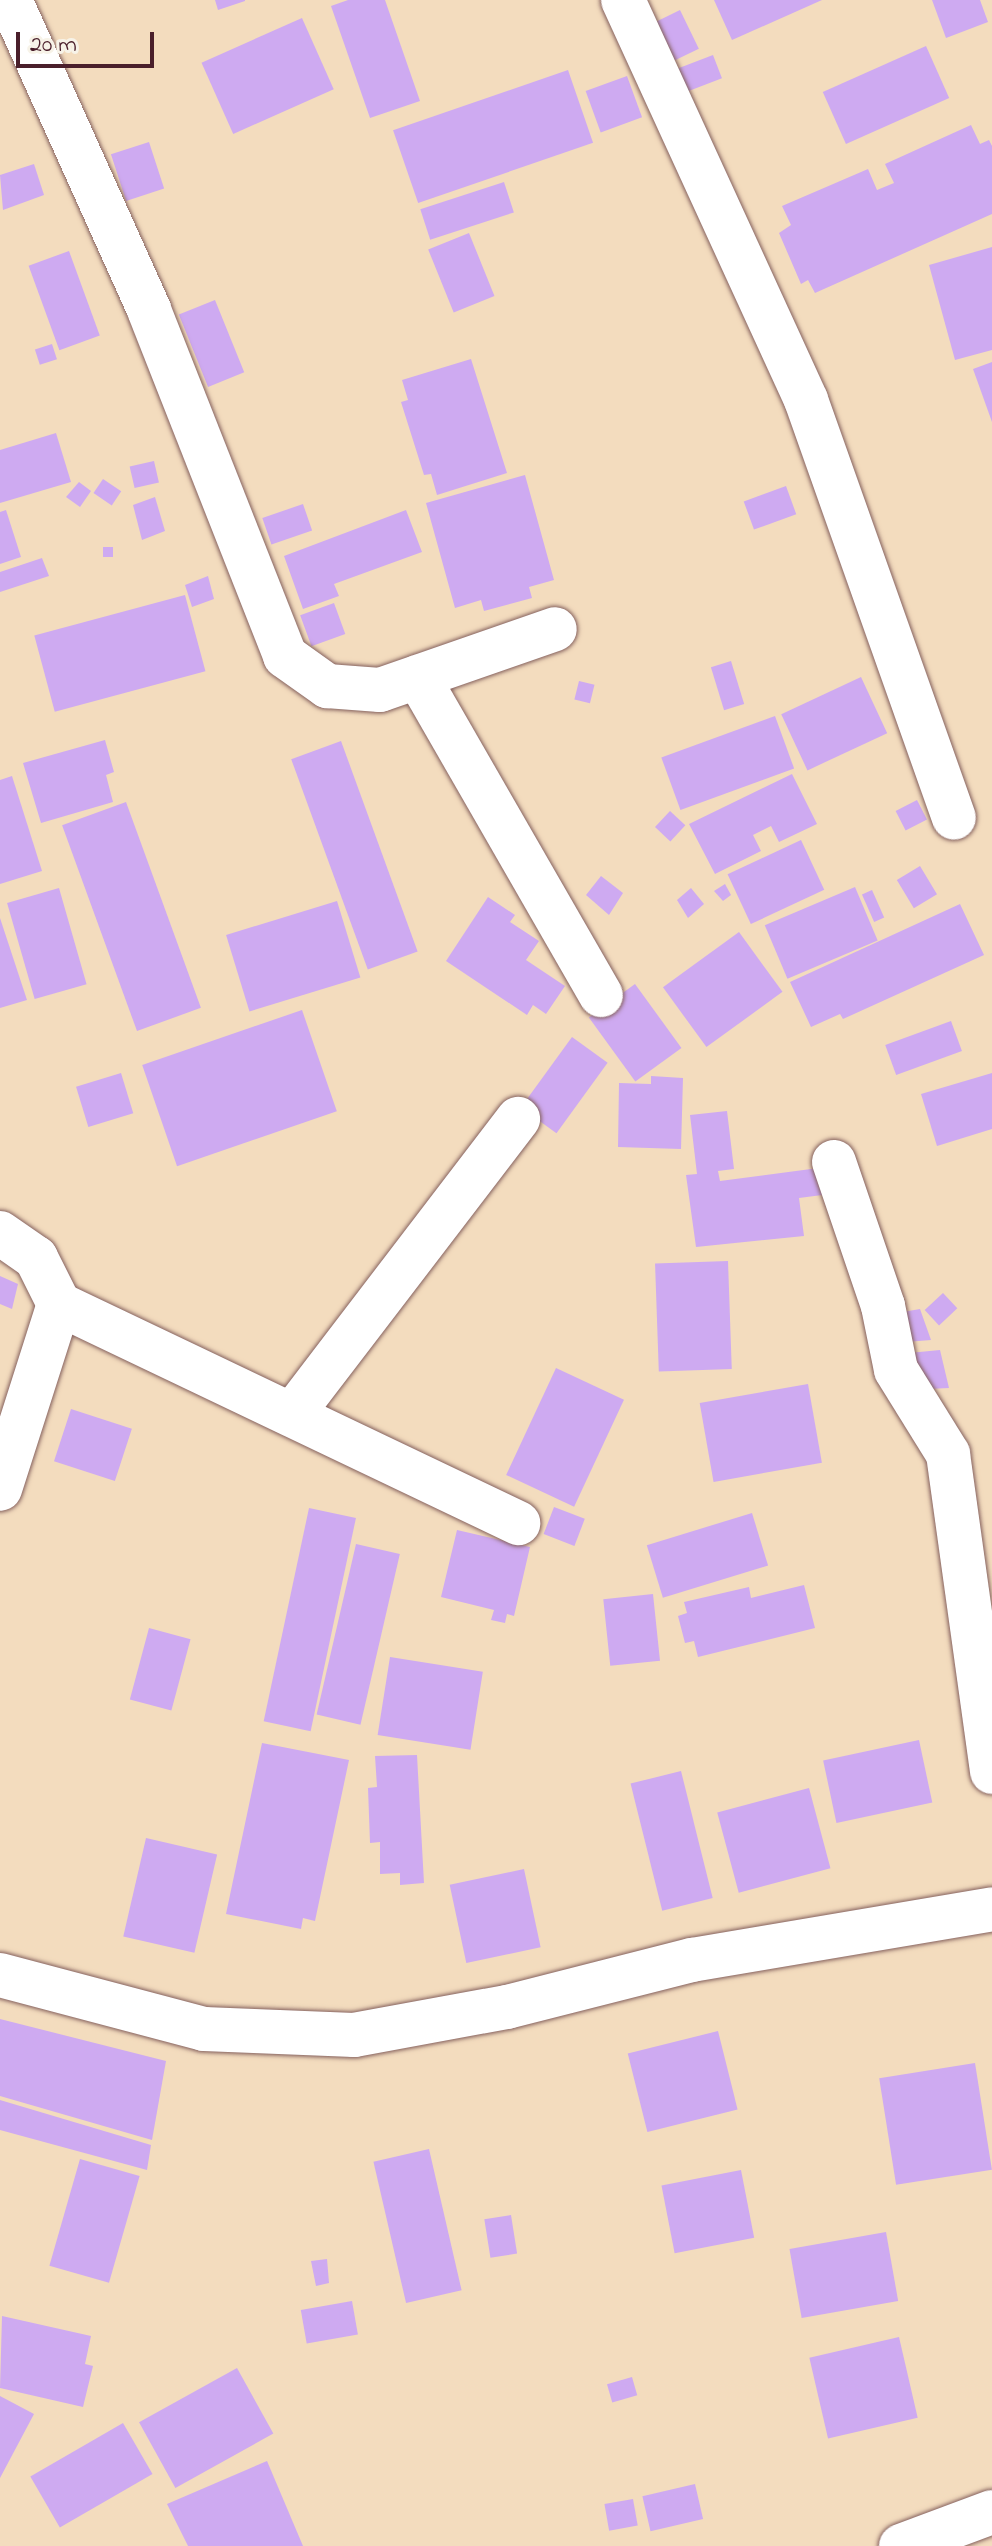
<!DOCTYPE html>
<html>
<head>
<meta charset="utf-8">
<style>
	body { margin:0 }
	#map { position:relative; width:992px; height:2546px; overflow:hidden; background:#f3dcbe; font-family:"Indie Flower",sans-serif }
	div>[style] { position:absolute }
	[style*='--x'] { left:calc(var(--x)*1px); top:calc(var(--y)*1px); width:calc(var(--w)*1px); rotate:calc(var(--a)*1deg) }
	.building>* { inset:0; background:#ceaaf1; transform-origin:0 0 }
	.roads { filter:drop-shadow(0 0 2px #85615e) drop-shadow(0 0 2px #85615e) }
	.street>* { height:44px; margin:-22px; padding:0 22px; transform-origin:22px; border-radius:22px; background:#fff }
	span { translate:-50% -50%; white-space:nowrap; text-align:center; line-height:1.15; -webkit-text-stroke:7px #f7f3e8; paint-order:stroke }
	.scale { position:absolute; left:16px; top:32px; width:138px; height:36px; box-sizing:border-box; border:4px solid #4a1f2b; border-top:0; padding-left:10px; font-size:24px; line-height:28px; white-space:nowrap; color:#4a1f2b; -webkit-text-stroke:6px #f7f3e8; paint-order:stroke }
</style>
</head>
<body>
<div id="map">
	<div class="building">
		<i style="clip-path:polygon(215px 0,245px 0,245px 1px,218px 10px)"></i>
		<i style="clip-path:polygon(348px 0,385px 0,420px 101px,370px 118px,331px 6px)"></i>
		<i style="clip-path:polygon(714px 0,822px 0,732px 40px)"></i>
		<i style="clip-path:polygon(932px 0,980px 0,988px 22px,946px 38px)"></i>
		<i style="left:680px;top:10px;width:43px;height:30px;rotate:64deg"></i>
		<i style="left:302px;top:18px;width:78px;height:110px;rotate:66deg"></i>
		<i style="left:926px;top:46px;width:57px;height:113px;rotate:66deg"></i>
		<i style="left:713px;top:55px;width:25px;height:37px;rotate:69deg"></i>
		<i style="left:568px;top:70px;width:77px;height:185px;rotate:71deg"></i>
		<i style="left:627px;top:76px;width:44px;height:44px;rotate:70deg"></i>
		<i style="clip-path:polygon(971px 125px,980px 144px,989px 140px,992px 146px,992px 214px,815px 293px,808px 280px,801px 284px,779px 233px,791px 225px,782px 206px,868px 169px,877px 190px,894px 183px,885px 164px)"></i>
		<i style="left:149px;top:142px;width:49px;height:40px;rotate:72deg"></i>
		<i style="clip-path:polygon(34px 164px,44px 195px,3px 210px,0 175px)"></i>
		<i style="left:504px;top:182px;width:32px;height:88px;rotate:72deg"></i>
		<i style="left:469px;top:233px;width:68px;height:44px;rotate:68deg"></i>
		<i style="clip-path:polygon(992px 247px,992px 350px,955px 360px,929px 265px)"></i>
		<i style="left:69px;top:251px;width:90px;height:43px;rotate:70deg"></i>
		<i style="left:215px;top:300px;width:78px;height:39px;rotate:68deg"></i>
		<i style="left:52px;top:344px;width:16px;height:18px;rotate:72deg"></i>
		<i style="clip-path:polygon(471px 359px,507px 473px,437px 495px,431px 474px,424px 475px,401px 402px,408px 400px,402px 380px)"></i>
		<i style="clip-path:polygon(992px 362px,992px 422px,973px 369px)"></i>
		<i style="clip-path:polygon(56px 433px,71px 482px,0 503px,0 450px)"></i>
		<i style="left:154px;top:461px;width:22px;height:25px;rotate:77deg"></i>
		<i style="clip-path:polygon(525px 475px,554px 580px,529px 587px,532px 598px,484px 611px,481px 600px,455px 608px,426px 503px)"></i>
		<i style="left:103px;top:479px;width:22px;height:17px;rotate:34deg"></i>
		<i style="clip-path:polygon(79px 482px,91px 491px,80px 507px,66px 497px)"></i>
		<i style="left:786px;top:486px;width:30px;height:45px;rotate:70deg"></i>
		<i style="clip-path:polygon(155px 497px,165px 531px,142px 540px,133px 505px)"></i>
		<i style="left:303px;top:504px;width:28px;height:43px;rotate:71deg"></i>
		<i style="clip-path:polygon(6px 510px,21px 557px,0 564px,0 512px)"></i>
		<i style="clip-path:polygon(406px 510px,422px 552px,334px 584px,339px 596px,303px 609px,284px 556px)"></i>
		<i style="left:103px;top:547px;width:10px;height:10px"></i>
		<i style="clip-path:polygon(42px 558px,49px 576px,0 592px,0 572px)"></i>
		<i style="clip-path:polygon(208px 576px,214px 599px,192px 607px,185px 585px)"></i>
		<i style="left:185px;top:595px;width:79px;height:156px;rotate:75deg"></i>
		<i style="left:334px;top:603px;width:33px;height:36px;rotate:70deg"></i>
		<i style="left:731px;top:661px;width:45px;height:21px;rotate:73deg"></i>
		<i style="left:861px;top:677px;width:62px;height:88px;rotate:65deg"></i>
		<i style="left:579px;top:681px;width:16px;height:19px;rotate:14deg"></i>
		<i style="left:775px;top:716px;width:56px;height:121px;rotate:70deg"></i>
		<i style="clip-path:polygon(105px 740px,114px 772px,106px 775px,113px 802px,41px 823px,23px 763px)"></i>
		<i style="left:341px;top:741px;width:224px;height:53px;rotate:70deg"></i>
		<i style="clip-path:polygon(792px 774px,817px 824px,779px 842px,771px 826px,753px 835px,761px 851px,715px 874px,689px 824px)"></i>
		<i style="clip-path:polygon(12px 776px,42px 871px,0 884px,0 780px)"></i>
		<i style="left:917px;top:800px;width:22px;height:24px;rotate:63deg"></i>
		<i style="left:126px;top:802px;width:219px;height:68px;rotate:70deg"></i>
		<i style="left:670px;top:811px;width:21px;height:22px;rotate:43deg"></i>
		<i style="left:801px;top:840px;width:55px;height:81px;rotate:65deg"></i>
		<i style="left:920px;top:866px;width:33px;height:27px;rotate:59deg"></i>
		<i style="clip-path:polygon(601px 876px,623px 893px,609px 915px,586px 895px)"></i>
		<i style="clip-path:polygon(725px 884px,731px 895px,723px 901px,714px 891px)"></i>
		<i style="left:855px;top:887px;width:58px;height:98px;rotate:67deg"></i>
		<i style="left:59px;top:888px;width:100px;height:54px;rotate:74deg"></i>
		<i style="clip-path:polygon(691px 888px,704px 904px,688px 918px,677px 900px)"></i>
		<i style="left:872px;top:890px;width:30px;height:11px;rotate:66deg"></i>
		<i style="clip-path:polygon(488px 897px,515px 915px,510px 922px,539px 941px,526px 960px,565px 986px,546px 1014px,533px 1005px,527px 1015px,446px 961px)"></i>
		<i style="left:337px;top:901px;width:80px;height:116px;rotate:73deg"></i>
		<i style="clip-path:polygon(960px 904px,984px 955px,843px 1019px,840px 1014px,811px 1027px,790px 982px)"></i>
		<i style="clip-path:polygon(0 918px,27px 1000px,0 1008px)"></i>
		<i style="left:739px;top:932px;width:74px;height:94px;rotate:54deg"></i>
		<i style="left:635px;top:984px;width:79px;height:57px;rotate:54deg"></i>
		<i style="left:302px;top:1010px;width:107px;height:169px;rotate:71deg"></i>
		<i style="left:951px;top:1021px;width:32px;height:70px;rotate:70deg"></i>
		<i style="left:572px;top:1037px;width:44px;height:87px;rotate:36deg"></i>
		<i style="left:121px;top:1073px;width:42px;height:47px;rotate:73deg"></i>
		<i style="clip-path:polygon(992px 1073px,992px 1129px,937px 1146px,921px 1094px)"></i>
		<i style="clip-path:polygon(651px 1076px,683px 1078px,681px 1149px,618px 1147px,619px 1083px,651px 1084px)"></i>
		<i style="clip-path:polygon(727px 1111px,734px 1169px,718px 1171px,720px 1181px,826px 1167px,830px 1194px,799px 1198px,804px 1236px,696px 1247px,686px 1175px,697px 1174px,690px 1115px)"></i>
		<i style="left:728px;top:1261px;width:108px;height:73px;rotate:88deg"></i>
		<i style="clip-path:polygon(0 1276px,18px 1284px,12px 1309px,0 1304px)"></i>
		<i style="left:943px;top:1293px;width:21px;height:25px;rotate:47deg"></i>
		<i style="clip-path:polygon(920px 1309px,931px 1340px,906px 1342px,897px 1313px)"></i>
		<i style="clip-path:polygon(940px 1350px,949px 1388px,928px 1389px,909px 1353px)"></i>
		<i style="left:556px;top:1368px;width:75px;height:118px;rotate:25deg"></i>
		<i style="left:808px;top:1384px;width:80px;height:110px;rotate:80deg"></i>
		<i style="left:71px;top:1409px;width:64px;height:55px;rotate:18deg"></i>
		<i style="left:554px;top:1507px;width:33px;height:29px;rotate:21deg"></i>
		<i style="left:309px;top:1508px;width:48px;height:218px;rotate:12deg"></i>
		<i style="left:752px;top:1513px;width:55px;height:110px;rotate:73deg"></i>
		<i style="clip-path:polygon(457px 1530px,530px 1547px,514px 1616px,507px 1614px,505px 1623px,491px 1620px,494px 1610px,441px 1597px)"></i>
		<i style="left:356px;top:1544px;width:45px;height:175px;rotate:13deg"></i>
		<i style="clip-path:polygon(804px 1585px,815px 1628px,698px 1657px,694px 1641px,685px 1643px,678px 1616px,687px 1613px,684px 1602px,749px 1587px,751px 1598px)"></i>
		<i style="left:653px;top:1594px;width:67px;height:50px;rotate:84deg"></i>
		<i style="left:149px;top:1628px;width:43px;height:74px;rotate:15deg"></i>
		<i style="left:390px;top:1657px;width:94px;height:79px;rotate:9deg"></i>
		<i style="left:919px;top:1740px;width:64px;height:98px;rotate:78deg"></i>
		<i style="clip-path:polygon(262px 1743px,349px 1760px,315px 1921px,303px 1918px,301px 1929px,226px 1914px)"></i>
		<i style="clip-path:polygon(417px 1755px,424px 1883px,400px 1885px,400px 1873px,380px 1874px,380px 1842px,370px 1843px,368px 1788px,377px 1787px,375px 1756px)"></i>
		<i style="left:681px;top:1771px;width:131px;height:52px;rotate:76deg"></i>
		<i style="left:809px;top:1788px;width:83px;height:95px;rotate:75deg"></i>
		<i style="left:146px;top:1838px;width:73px;height:101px;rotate:13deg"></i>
		<i style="left:524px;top:1869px;width:80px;height:76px;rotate:78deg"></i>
		<i style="clip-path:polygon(0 2019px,166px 2061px,152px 2140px,0 2096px)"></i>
		<i style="left:718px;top:2031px;width:81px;height:93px;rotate:76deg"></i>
		<i style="left:975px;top:2063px;width:108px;height:97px;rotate:81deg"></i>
		<i style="clip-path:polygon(0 2100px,151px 2145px,147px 2170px,0 2130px)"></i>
		<i style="left:429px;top:2149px;width:145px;height:57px;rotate:77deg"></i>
		<i style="left:80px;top:2159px;width:62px;height:111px;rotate:16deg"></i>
		<i style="left:741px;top:2170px;width:69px;height:81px;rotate:79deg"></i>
		<i style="left:511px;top:2215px;width:39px;height:27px;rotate:81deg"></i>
		<i style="left:886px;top:2232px;width:70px;height:98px;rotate:80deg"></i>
		<i style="clip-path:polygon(327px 2259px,329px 2283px,316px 2286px,311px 2261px)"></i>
		<i style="left:352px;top:2301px;width:34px;height:52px;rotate:80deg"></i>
		<i style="clip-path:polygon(2px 2316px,91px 2336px,85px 2364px,93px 2366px,83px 2407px,0 2388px)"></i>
		<i style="left:899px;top:2337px;width:83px;height:92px;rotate:77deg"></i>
		<i style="left:237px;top:2368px;width:75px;height:112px;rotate:61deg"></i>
		<i style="left:632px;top:2377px;width:19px;height:26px;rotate:74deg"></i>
		<i style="clip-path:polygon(0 2396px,34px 2414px,0 2478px)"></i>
		<i style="left:123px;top:2423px;width:59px;height:107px;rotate:60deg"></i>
		<i style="clip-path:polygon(267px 2461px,303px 2546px,188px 2546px,167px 2504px)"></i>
		<i style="left:695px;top:2484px;width:36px;height:54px;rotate:77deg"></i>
		<i style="left:633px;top:2499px;width:27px;height:29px;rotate:80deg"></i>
	</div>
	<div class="roads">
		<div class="street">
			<i style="--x:10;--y:0;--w:340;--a:65.8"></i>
			<i style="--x:149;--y:310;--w:372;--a:68.5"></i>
			<i style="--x:285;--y:656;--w:52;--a:35.5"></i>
			<i style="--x:327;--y:686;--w:53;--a:4.3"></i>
			<i style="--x:380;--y:690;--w:185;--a:-19.2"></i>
			<i style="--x:623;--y:0;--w:440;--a:65.4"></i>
			<i style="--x:806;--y:400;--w:443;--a:70.5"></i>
			<i style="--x:418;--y:677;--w:367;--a:60.1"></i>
			<i style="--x:834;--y:1162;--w:152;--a:71.2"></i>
			<i style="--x:883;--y:1306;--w:65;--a:78.5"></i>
			<i style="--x:896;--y:1370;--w:99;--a:58.2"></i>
			<i style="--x:948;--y:1454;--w:321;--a:82.1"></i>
			<i style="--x:0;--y:1233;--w:44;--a:34.8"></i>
			<i style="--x:36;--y:1258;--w:51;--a:63.4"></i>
			<i style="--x:59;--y:1304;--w:194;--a:107.7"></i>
			<i style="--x:59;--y:1304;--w:509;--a:25.51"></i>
			<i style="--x:294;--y:1412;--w:369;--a:-52.6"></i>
			<i style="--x:0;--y:1975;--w:211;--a:14.8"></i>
			<i style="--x:204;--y:2029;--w:150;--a:2.3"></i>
			<i style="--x:354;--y:2035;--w:156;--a:-10.4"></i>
			<i style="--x:507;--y:2007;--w:191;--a:-14.3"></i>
			<i style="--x:692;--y:1960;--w:304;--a:-9.6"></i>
			<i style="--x:901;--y:2546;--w:97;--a:-20.5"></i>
		</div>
	</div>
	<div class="scale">20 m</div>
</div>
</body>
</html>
